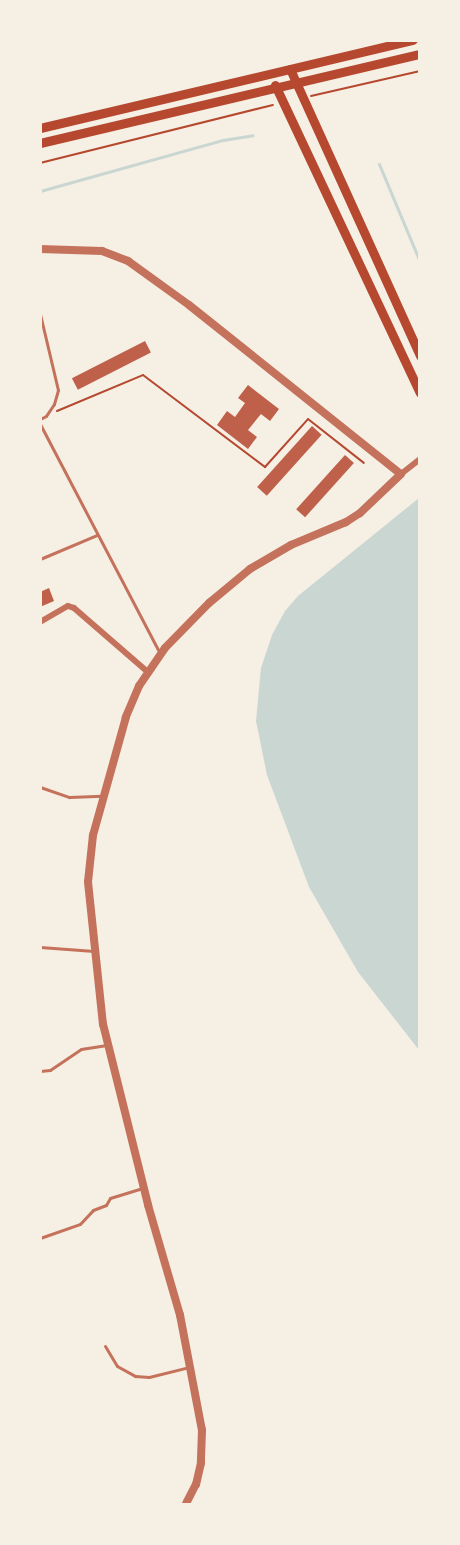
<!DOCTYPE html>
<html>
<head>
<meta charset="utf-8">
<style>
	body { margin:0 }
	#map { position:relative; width:460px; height:1545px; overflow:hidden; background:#f6efe4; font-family:Arial,sans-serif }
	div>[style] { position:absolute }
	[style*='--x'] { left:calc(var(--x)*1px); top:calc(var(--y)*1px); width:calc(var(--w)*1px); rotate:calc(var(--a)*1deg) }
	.water>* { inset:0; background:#c9d6d2 }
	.stream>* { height:3px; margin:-1.5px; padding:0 1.5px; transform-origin:1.5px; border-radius:1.5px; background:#c9d6d2 }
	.building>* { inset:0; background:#bf614a; transform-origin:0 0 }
	.path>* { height:2px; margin:-1px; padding:0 1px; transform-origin:1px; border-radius:1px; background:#b5482f }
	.service>* { height:3px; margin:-1.5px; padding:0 1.5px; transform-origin:1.5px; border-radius:1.5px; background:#c5725c }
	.minor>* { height:6px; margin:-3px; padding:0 3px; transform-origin:3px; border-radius:3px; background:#c5725c }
	.tertiary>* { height:8px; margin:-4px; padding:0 4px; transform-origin:4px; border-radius:4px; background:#c5725c }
	.secondary>* { height:9px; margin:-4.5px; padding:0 4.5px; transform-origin:4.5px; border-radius:4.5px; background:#b5482f }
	span { translate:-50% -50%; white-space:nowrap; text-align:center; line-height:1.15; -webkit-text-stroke:6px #f6efe4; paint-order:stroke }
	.frame { position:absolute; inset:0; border:42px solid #f6efe4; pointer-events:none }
</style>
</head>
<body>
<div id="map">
	<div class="water">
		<i style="clip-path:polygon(419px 498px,419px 1050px,358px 972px,309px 887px,267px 775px,256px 721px,261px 668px,272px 635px,285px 611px,298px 596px)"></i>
	</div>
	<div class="stream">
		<i style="--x:379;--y:164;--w:106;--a:67.3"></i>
		<i style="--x:40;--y:191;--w:190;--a:-15.6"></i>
		<i style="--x:223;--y:140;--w:30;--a:-9"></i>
	</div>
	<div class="building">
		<i style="left:145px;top:341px;width:13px;height:82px;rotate:63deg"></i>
		<i style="clip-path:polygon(248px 385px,279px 409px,270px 421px,261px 414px,248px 430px,257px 437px,248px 449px,217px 425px,227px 411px,235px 417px,245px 403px,238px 398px)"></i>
		<i style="left:312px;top:426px;width:13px;height:82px;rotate:42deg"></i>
		<i style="left:345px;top:455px;width:12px;height:73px;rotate:42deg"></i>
		<i style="clip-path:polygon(49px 588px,54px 601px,40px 607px,40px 592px)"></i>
	</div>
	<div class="path">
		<i style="--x:311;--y:96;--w:112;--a:-12.9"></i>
		<i style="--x:40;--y:163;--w:240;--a:-14"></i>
		<i style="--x:57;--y:411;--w:93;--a:-22.7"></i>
		<i style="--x:143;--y:375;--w:153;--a:37"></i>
		<i style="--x:265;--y:467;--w:64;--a:-48.1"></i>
		<i style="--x:308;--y:419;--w:71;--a:38.2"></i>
	</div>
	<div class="service">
		<i style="--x:40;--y:314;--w:78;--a:76.7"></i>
		<i style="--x:58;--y:390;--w:15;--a:106"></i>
		<i style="--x:54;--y:404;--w:14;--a:124"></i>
		<i style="--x:46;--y:416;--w:7;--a:153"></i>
		<i style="--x:40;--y:424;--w:259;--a:62.4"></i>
		<i style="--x:40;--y:559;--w:62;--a:-22.8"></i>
		<i style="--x:40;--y:787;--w:31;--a:19"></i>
		<i style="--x:69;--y:797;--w:33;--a:-2"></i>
		<i style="--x:40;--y:947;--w:54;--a:4.2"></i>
		<i style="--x:40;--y:1071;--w:10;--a:-6"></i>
		<i style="--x:50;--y:1070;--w:37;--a:-34"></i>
		<i style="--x:81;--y:1049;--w:26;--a:-9"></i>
		<i style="--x:40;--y:1238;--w:42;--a:-19.3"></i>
		<i style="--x:80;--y:1224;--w:19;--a:-47"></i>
		<i style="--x:93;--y:1210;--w:14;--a:-21"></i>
		<i style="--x:106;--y:1205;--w:8;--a:-60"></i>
		<i style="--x:110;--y:1198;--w:34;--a:-17"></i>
		<i style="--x:105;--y:1346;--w:23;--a:59"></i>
		<i style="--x:117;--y:1366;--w:21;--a:29"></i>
		<i style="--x:135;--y:1376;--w:14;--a:4"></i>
		<i style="--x:149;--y:1377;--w:41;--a:-14"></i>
	</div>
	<div class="minor">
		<i style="--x:401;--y:474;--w:24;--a:-38"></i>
		<i style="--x:40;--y:622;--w:32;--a:-30"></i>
		<i style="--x:68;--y:606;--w:6;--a:18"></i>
		<i style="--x:74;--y:608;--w:98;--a:40.9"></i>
	</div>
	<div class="tertiary">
		<i style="--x:40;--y:249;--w:62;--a:1.8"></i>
		<i style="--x:102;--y:251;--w:28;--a:21"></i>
		<i style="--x:128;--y:261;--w:75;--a:35.8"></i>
		<i style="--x:189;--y:305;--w:271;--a:38.6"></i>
		<i style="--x:401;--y:474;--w:57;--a:136.4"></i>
		<i style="--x:360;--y:513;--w:17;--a:147"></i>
		<i style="--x:346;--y:522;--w:60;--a:157.3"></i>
		<i style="--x:291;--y:545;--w:48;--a:149.7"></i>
		<i style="--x:250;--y:569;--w:53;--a:140.3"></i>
		<i style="--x:209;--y:603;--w:63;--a:134.4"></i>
		<i style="--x:165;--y:648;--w:46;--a:124.4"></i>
		<i style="--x:139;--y:686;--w:34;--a:113"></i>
		<i style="--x:126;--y:717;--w:123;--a:105.6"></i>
		<i style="--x:93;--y:835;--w:47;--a:96.1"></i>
		<i style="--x:88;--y:882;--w:143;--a:84"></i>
		<i style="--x:103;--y:1024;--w:187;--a:76"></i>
		<i style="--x:148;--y:1205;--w:115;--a:73.8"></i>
		<i style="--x:180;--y:1315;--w:117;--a:79.2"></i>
		<i style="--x:202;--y:1430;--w:33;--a:92"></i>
		<i style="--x:201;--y:1463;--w:22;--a:103"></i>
		<i style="--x:196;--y:1484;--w:22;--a:117"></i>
	</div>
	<div class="secondary">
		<i style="--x:290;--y:69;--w:315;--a:65.6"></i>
		<i style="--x:275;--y:85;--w:340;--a:64.8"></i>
		<i style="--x:40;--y:128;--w:383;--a:-13.3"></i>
		<i style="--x:40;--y:143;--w:390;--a:-13.2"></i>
	</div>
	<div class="frame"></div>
</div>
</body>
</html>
